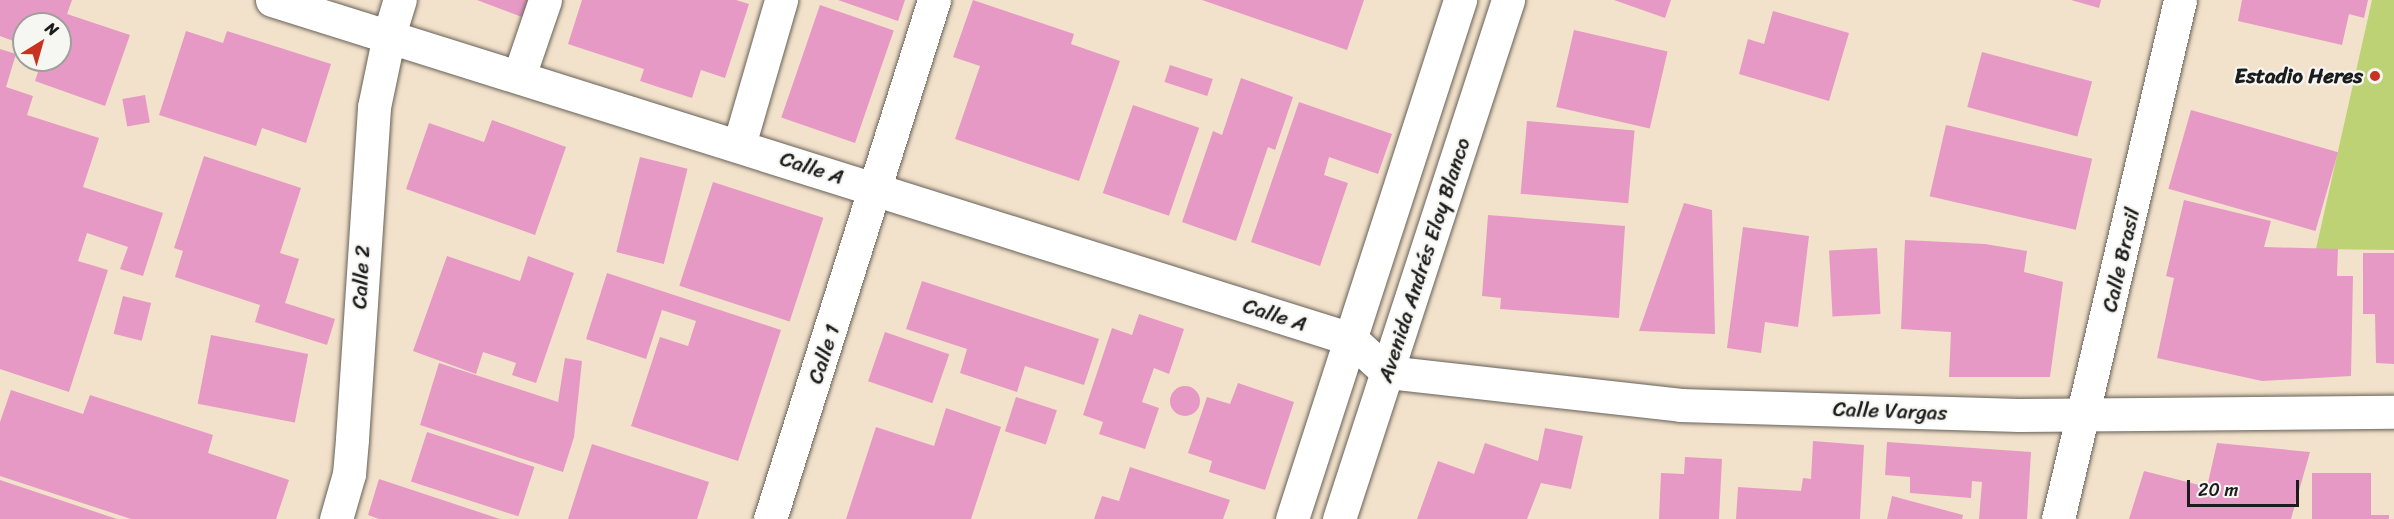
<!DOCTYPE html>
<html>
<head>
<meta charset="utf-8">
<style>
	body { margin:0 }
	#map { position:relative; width:2394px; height:519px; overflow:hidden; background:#f3e2cb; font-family:Sriracha,sans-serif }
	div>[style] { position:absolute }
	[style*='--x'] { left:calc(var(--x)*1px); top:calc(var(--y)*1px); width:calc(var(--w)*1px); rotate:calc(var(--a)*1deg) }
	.green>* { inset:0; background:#bdd175 }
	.building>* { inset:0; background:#e699c4; transform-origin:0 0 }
	.round { border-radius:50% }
	.roads { filter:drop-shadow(0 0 2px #676159) drop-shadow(0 0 2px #676159) }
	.minor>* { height:33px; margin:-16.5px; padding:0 16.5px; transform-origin:16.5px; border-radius:16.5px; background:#fff }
	.tertiary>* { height:33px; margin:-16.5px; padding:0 16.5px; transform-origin:16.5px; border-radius:16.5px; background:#fff }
	.dots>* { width:16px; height:16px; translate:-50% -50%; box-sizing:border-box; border:3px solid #f6f6f2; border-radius:50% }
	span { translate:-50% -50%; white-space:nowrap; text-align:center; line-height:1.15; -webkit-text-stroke:4.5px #f6f6f2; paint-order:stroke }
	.poi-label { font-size:21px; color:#1c1c1c; font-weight:700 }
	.right { translate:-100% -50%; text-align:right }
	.street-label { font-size:21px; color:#1c1c1c }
	.north { position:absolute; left:12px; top:12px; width:60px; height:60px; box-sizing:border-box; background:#f6f6f2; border:2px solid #9f9f9c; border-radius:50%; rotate:37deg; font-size:16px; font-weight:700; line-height:24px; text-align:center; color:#1c1c1c }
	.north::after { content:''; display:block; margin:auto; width:21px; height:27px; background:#c8321e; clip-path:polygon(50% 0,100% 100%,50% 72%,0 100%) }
	.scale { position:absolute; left:2187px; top:480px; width:112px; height:27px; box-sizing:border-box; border:3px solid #1c1c1c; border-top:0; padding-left:8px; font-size:18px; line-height:21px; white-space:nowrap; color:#1c1c1c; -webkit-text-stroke:4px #f6f6f2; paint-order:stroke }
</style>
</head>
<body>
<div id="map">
	<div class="green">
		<i style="clip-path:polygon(2372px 0,2394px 0,2394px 250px,2316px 249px)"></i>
	</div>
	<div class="building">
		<i style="clip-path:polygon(0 0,72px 0,67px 14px,130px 35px,105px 106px,35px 81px,42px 60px,60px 60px,60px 24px,24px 24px,24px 45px,0 36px)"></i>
		<i style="clip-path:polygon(477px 0,528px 0,522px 17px)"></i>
		<i style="clip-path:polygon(582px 0,736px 0,749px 4px,725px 78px,701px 70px,692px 98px,640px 81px,644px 69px,568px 44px)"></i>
		<i style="clip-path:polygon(838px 0,905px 0,898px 21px)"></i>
		<i style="clip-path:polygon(973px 0,1074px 34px,1071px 44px,1120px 61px,1079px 181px,955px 139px,980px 66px,953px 57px)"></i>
		<i style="clip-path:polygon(1202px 0,1364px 0,1347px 50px)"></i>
		<i style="clip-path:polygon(1614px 0,1671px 0,1665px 18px)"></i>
		<i style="clip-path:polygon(2071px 0,2101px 0,2099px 8px)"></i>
		<i style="clip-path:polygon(2242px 0,2368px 0,2364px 18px,2349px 14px,2342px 45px,2238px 21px)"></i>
		<i style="left:820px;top:5px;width:78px;height:119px;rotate:19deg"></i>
		<i style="clip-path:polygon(1773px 11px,1849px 33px,1829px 101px,1739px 74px,1748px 39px,1764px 44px)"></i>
		<i style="left:1574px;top:30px;width:96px;height:79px;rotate:13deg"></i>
		<i style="clip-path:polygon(186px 31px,223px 43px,227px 31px,331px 64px,306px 143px,262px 128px,256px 146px,159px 115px)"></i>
		<i style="clip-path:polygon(0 49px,16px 54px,6px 87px,33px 96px,27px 115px,99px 138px,83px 187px,163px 213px,143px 276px,120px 269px,128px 247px,87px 233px,78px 261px,108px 270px,69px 392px,0 369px)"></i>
		<i style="left:1982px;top:52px;width:114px;height:57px;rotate:15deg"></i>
		<i style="left:1170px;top:65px;width:45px;height:18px;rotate:18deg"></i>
		<i style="clip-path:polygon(1241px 78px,1293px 97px,1275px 150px,1268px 147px,1236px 241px,1182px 222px,1213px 131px,1222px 135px)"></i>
		<i style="left:145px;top:95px;width:28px;height:23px;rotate:80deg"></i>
		<i style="clip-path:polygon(1299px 102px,1392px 134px,1378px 174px,1329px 157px,1324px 175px,1348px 183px,1320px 266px,1251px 242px)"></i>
		<i style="left:1133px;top:105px;width:70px;height:93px;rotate:19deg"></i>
		<i style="left:2191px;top:110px;width:153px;height:82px;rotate:16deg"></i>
		<i style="clip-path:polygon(492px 120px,566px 147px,535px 235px,406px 189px,429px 123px,484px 142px)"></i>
		<i style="left:1527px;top:121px;width:108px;height:73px;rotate:5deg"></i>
		<i style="left:1946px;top:125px;width:150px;height:73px;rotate:13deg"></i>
		<i style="clip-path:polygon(204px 156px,301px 188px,280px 253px,299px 259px,285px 303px,335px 319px,327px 345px,255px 322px,260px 305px,175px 277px,183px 251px,174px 248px)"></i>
		<i style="left:640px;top:157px;width:49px;height:98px;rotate:14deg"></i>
		<i style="left:713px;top:182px;width:116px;height:109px;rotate:18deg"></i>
		<i style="clip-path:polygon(2184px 200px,2271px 221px,2264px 247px,2338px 249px,2337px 276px,2353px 276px,2351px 376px,2262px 381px,2157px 358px,2174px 278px,2166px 276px)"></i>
		<i style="clip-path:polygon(1684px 203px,1712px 210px,1715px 334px,1639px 331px)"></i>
		<i style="clip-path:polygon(1488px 215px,1625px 226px,1619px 318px,1500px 309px,1501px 298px,1482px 296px)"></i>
		<i style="clip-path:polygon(1743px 227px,1809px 236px,1798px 327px,1765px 322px,1761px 353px,1727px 348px)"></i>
		<i style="clip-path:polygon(1905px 240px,1985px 244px,2027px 251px,2024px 272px,2063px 282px,2050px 377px,1949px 377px,1951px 332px,1901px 329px)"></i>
		<i style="left:1877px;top:248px;width:66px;height:48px;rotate:87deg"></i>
		<i style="clip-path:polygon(2363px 253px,2394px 253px,2394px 364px,2376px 363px,2375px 314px,2363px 314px)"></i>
		<i style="clip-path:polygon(447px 256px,520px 281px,528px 256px,574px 273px,536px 383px,512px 375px,516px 363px,483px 352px,476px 374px,413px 351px)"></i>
		<i style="clip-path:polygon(607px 273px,781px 330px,738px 461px,631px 426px,660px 337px,688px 346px,696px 321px,662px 310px,646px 359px,586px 339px)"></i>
		<i style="clip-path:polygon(922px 281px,1099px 339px,1084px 385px,1025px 366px,1017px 392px,960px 373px,967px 349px,906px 329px)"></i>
		<i style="left:123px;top:296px;width:29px;height:39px;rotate:14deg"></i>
		<i style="clip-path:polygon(1139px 314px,1184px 329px,1169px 374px,1154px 368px,1142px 402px,1159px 408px,1145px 449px,1099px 434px,1103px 422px,1083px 415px,1112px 328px,1132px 335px)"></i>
		<i style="left:885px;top:332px;width:68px;height:52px;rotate:19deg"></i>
		<i style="left:211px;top:335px;width:99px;height:70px;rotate:11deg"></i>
		<i style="clip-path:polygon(565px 358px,582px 361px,574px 437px,563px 472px,420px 425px,439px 363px,558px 402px)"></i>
		<i style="clip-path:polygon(1238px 383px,1294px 402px,1265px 490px,1209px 472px,1212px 461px,1188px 453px,1207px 397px,1230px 404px)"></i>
		<i class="round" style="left:1170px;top:386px;width:30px;height:30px"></i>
		<i style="clip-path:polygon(11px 390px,83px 414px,90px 395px,213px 435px,208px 453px,289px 480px,276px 519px,131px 519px,0 476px,0 422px)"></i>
		<i style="left:1016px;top:397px;width:43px;height:36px;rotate:18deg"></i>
		<i style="clip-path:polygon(946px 408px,1001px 427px,971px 519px,846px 519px,876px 427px,934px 446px)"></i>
		<i style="clip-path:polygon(1545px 428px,1583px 436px,1571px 489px,1541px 483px,1527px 519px,1417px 519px,1438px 461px,1474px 474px,1485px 443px,1538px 461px)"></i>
		<i style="left:427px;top:432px;width:113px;height:52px;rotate:18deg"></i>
		<i style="clip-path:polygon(1813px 441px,1864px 445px,1860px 519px,1736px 519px,1738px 487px,1801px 491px,1803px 478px,1811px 479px)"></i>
		<i style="clip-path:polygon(1887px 442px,2031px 452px,2027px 519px,1979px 519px,1982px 482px,1972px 481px,1971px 498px,1910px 493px,1910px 477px,1885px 475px)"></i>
		<i style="clip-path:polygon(2217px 443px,2310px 452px,2291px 519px,2129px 519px,2144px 471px,2207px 487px)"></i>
		<i style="clip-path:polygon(592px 444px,709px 482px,697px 519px,568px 519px)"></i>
		<i style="clip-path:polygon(1685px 457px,1722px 459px,1719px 519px,1659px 519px,1661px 473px,1684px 474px)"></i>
		<i style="clip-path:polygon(1130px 467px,1230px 500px,1223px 519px,1094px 519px,1102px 496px,1119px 501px)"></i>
		<i style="clip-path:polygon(2312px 473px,2371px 473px,2371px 515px,2389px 515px,2389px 519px,2312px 519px)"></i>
		<i style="clip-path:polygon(379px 479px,500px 519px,379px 519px,368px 515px)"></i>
		<i style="clip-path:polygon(0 480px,117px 519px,0 519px)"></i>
		<i style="clip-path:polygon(1892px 496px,1963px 515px,1962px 519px,1887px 519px)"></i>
	</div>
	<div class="roads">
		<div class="minor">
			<i style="--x:272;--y:0;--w:1131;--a:17.44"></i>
			<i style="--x:1351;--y:339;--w:49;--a:42.5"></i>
			<i style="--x:1387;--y:372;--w:295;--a:6.4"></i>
			<i style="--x:1680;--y:405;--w:339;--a:1.7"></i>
			<i style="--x:2019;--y:415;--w:375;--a:-0.5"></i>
			<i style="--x:519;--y:76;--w:80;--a:-71.1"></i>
			<i style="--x:739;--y:145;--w:151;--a:-73.8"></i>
			<i style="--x:336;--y:519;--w:47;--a:-73.9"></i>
			<i style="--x:349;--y:474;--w:35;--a:-85"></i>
			<i style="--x:352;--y:439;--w:333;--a:-86.2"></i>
			<i style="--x:374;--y:107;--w:74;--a:-78.2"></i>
			<i style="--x:389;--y:35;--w:37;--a:-73"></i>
			<i style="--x:770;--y:519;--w:544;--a:-72.46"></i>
			<i style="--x:2058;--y:519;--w:533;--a:-76.77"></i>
		</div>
		<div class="tertiary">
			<i style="--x:1292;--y:519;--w:546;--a:-72.06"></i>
			<i style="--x:1339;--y:519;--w:546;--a:-71.96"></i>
		</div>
	</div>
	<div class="dots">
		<i style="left:2375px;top:76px;background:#c8321e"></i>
	</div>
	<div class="poi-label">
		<span class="right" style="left:2363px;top:76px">Estadio Heres</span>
	</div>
	<div class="street-label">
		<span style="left:812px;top:168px;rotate:18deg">Calle A</span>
		<span style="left:1424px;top:260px;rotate:-72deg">Avenida Andrés Eloy Blanco</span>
		<span style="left:2121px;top:260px;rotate:-77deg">Calle Brasil</span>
		<span style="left:361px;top:277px;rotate:-87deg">Calle 2</span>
		<span style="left:1275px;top:315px;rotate:18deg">Calle A</span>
		<span style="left:824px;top:354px;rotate:-72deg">Calle 1</span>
		<span style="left:1890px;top:411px;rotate:2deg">Calle Vargas</span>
	</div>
	<div class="north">N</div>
	<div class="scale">20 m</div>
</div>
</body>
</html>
